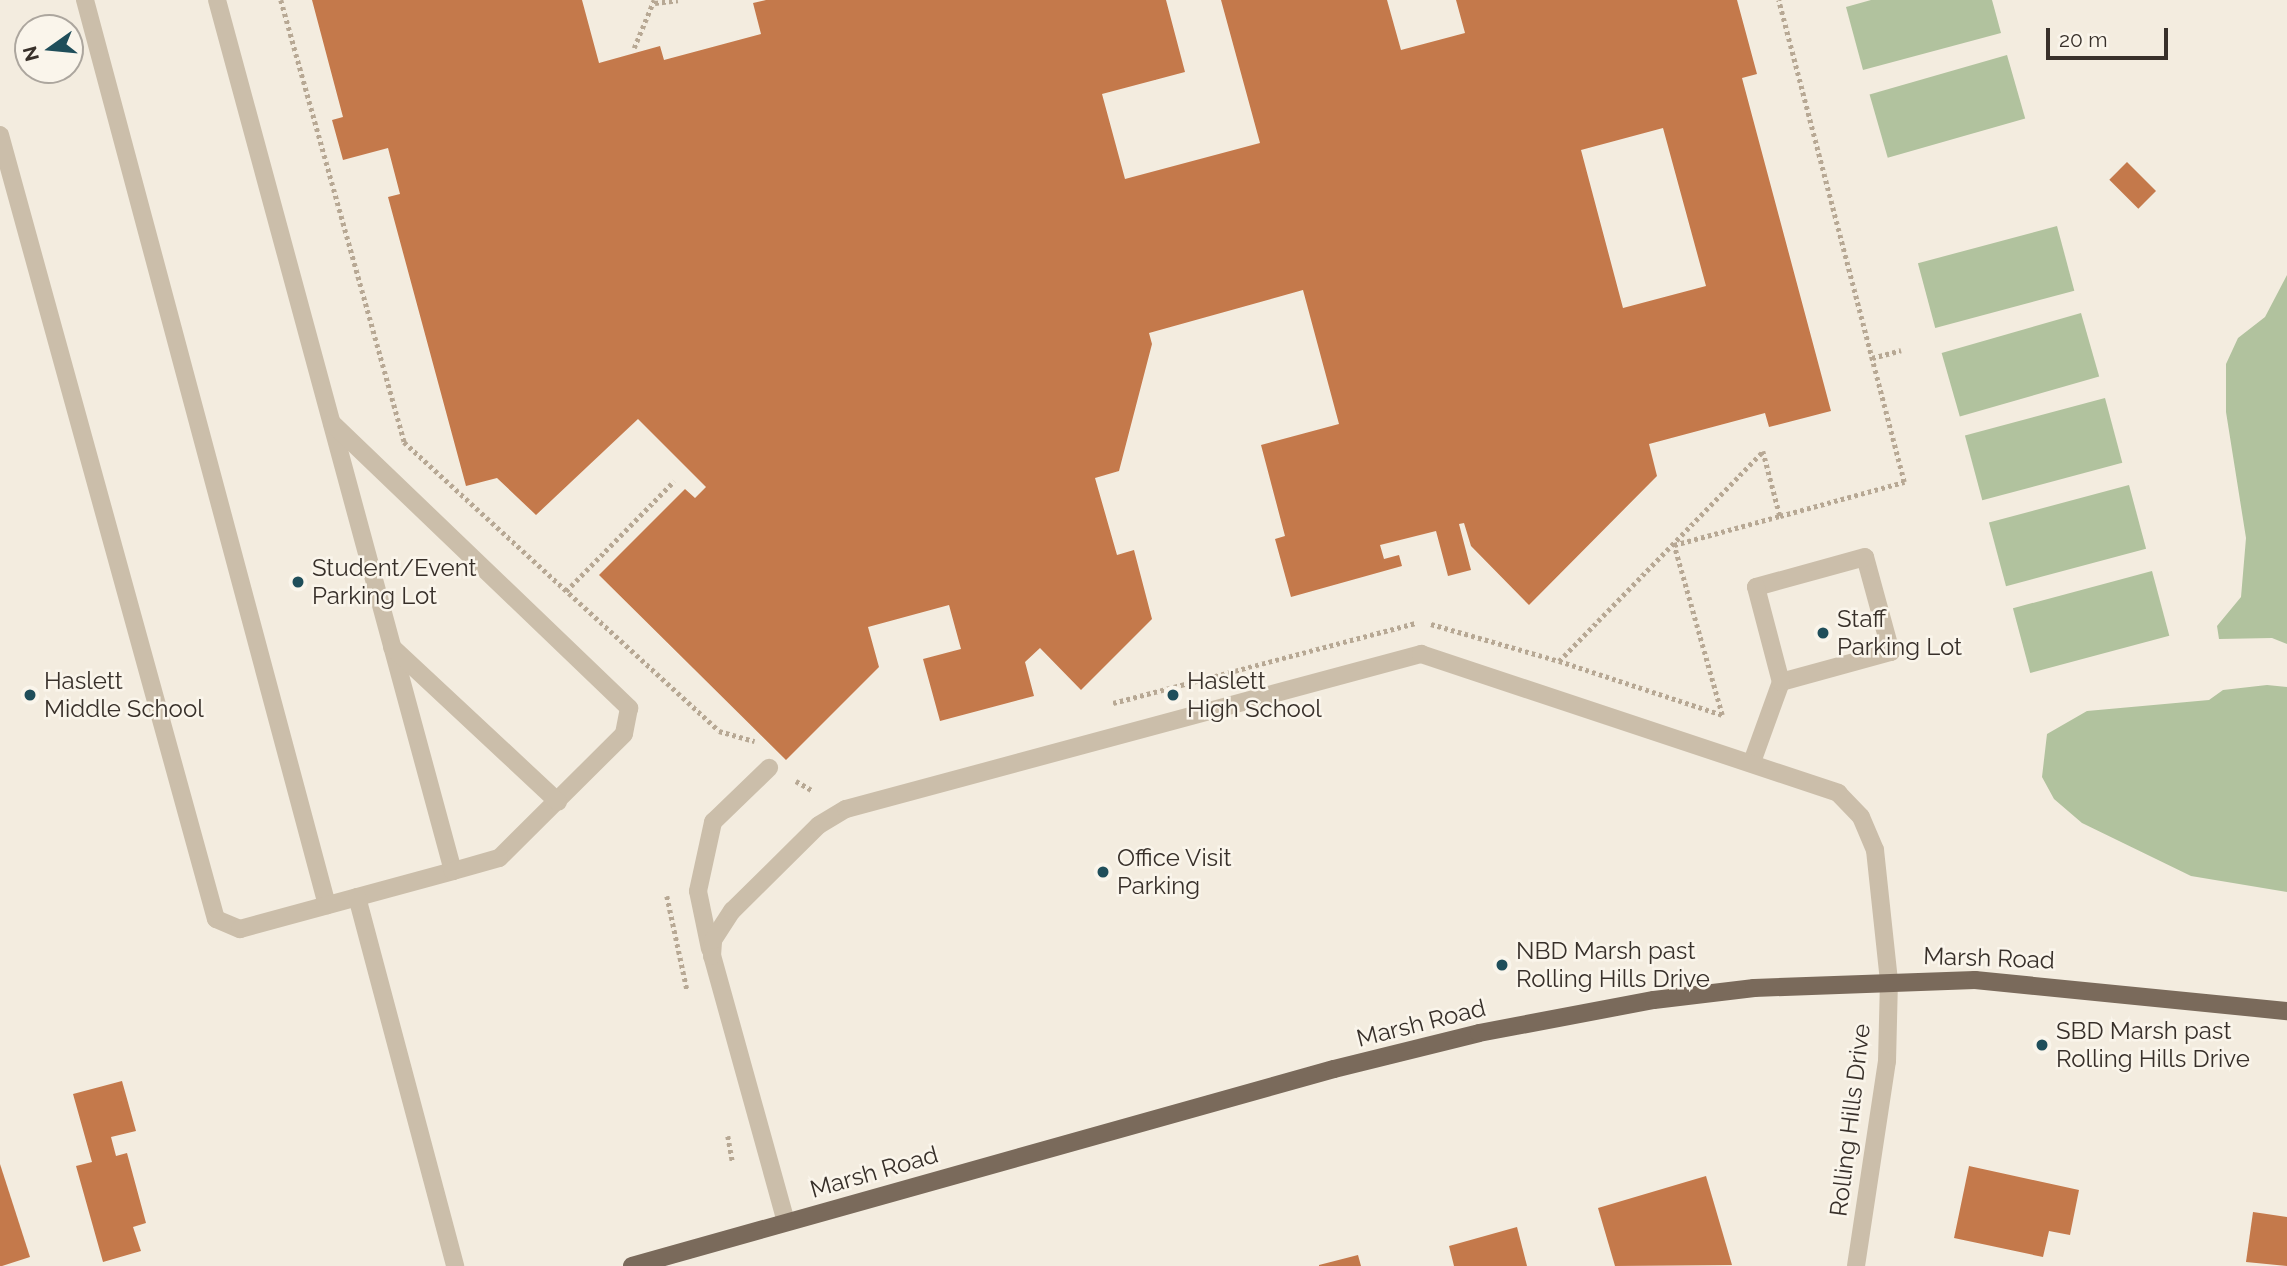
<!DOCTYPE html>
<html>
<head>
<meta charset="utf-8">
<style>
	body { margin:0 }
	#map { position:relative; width:2287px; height:1266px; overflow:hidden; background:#f3ecdf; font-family:Raleway,sans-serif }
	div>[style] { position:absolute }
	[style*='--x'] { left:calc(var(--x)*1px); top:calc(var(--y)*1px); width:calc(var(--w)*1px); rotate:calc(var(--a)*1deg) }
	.green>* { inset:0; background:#b1c29e; transform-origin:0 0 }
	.building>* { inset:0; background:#c4794b; transform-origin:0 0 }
	.path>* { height:4.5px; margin-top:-2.25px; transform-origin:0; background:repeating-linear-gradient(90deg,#b7a894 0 3.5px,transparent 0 7px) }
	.minor>* { height:18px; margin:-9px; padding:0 9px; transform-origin:9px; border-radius:9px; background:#cbbeaa }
	.major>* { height:18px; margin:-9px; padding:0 9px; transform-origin:9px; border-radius:9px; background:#7a6a5b }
	.dots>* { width:19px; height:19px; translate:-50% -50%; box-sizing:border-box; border:4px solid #faf5eb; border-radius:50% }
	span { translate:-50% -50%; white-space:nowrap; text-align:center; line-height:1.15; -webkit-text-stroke:5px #faf5eb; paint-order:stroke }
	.poi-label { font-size:24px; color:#38302a }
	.left { translate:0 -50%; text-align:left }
	.street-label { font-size:24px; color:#38302a }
	.north { position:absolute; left:14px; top:14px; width:70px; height:70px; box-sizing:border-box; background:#faf5eb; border:2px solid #aca69e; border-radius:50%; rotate:255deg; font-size:19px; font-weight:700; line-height:28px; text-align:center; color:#38302a }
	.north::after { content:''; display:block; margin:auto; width:24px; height:32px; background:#1f4e5a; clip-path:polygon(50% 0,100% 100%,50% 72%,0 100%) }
	.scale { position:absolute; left:2046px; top:28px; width:122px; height:32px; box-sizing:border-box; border:4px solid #38302a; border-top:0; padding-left:9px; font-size:21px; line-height:24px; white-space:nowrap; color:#38302a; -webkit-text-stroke:5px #faf5eb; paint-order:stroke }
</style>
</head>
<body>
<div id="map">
	<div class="green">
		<i style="clip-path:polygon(1871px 0,1992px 0,2001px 33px,1863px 70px,1846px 7px)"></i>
		<i style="left:2007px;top:55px;width:66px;height:143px;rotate:74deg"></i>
		<i style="left:2057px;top:226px;width:67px;height:144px;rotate:75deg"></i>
		<i style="clip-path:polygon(2287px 275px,2287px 644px,2272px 638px,2219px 639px,2217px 626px,2241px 597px,2246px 538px,2226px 412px,2226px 364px,2238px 338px,2265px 317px)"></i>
		<i style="left:2081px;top:313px;width:66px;height:145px;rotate:74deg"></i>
		<i style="left:2105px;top:398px;width:67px;height:145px;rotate:75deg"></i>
		<i style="left:2129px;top:485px;width:66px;height:145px;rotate:75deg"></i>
		<i style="left:2152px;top:571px;width:67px;height:144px;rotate:75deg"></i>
		<i style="clip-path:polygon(2267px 685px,2287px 687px,2287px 892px,2191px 876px,2082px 823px,2054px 799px,2042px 777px,2047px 734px,2087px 711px,2209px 700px,2223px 690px)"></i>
	</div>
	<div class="building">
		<i style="clip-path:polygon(evenodd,312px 0,582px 0,599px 63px,660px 46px,664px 60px,761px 34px,753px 3px,766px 0,1166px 0,1185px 72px,1102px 94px,1125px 179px,1260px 143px,1221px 0,1387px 0,1401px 50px,1465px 33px,1456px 0,1737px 0,1757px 74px,1742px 78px,1831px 411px,1769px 427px,1765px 413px,1649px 444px,1657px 476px,1529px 605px,1471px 546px,1464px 523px,1459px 524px,1471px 570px,1448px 576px,1436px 531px,1380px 545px,1384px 559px,1399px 555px,1402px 566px,1291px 597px,1275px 539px,1285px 536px,1261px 445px,1339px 424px,1303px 290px,1149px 333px,1152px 344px,1119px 471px,1095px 478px,1117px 555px,1134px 550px,1152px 619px,1081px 690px,1040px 648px,1025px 662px,1034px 696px,940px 721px,923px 659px,961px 649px,949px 605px,868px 627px,879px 667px,786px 760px,599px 575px,685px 489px,695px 498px,706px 487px,638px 419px,536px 515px,497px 478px,466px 486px,388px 197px,400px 194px,388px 148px,343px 160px,332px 120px,343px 117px,312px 0,1663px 128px,1706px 286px,1623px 308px,1581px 150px,1663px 128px)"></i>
		<i style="left:2127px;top:162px;width:41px;height:25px;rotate:45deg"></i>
		<i style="clip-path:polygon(122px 1081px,136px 1131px,111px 1137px,116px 1156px,127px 1153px,146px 1223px,133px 1227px,141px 1251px,103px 1262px,76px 1166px,92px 1162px,73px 1094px)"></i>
		<i style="clip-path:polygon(0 1164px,30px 1257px,2px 1266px,0 1266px)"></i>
		<i style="clip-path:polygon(1969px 1166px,2079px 1190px,2070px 1235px,2049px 1231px,2043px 1257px,1954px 1238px)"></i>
		<i style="clip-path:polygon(1706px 1176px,1732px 1265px,1615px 1266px,1598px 1208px)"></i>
		<i style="clip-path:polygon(2253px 1212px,2287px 1217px,2287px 1266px,2246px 1262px)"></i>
		<i style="clip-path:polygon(1517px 1227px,1527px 1266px,1454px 1266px,1449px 1246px)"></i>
		<i style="clip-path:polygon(1358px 1255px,1361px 1266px,1319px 1266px,1319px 1265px)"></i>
	</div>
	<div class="path">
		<i style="--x:281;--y:0;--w:459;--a:74.4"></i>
		<i style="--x:404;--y:442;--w:427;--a:42.5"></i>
		<i style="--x:719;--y:731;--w:37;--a:16"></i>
		<i style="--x:655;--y:3;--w:23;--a:-7"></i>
		<i style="--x:634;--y:48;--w:52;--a:-67.4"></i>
		<i style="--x:1872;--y:358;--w:30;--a:-15"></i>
		<i style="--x:1763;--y:451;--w:67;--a:75.3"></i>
		<i style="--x:1780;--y:516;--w:129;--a:-15.3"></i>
		<i style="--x:1904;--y:482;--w:498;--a:-104.6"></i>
		<i style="--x:566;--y:591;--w:154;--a:-45.5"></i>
		<i style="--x:1431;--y:624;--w:133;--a:16.1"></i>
		<i style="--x:1559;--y:661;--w:293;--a:-45.8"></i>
		<i style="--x:1559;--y:661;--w:172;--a:18.3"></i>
		<i style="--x:1722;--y:715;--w:177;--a:-105.8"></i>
		<i style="--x:1674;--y:545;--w:110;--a:-15.3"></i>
		<i style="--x:1113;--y:703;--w:313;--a:-14.8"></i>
		<i style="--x:796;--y:781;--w:20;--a:30"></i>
		<i style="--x:667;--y:896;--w:95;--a:77.9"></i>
		<i style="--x:728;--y:1136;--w:27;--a:80"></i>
	</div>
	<div class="minor">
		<i style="--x:85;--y:0;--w:937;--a:75.03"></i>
		<i style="--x:0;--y:135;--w:813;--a:74.6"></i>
		<i style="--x:216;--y:919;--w:26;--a:23"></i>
		<i style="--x:240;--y:929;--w:221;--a:-15.2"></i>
		<i style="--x:453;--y:871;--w:902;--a:-105.16"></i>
		<i style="--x:332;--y:423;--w:412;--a:43.8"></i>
		<i style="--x:629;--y:708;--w:26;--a:101"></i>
		<i style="--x:624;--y:734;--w:176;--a:135.2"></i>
		<i style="--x:499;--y:858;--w:48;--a:164.2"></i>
		<i style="--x:392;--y:647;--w:227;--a:43"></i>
		<i style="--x:1752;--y:762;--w:85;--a:-70.1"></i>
		<i style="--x:1781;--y:682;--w:114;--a:-15.3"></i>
		<i style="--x:1891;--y:652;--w:98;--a:-105.3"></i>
		<i style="--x:1865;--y:557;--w:113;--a:164.6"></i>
		<i style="--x:1756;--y:587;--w:98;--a:75.3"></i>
		<i style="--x:357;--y:897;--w:382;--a:75.1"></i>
		<i style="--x:710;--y:949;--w:59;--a:-101.7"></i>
		<i style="--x:698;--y:891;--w:71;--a:-77.7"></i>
		<i style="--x:713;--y:822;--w:78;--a:-44"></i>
		<i style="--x:786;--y:1222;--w:276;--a:-105.5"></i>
		<i style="--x:712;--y:956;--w:16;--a:-86"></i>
		<i style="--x:713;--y:940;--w:35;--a:-57"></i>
		<i style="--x:732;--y:911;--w:122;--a:-44.7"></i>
		<i style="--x:819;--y:825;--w:31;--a:-31"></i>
		<i style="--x:846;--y:809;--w:596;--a:-15.09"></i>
		<i style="--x:1421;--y:654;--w:440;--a:18.4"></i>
		<i style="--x:1838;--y:793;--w:33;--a:46"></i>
		<i style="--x:1861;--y:817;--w:36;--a:67"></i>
		<i style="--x:1875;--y:850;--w:131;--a:83.9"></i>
		<i style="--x:1889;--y:980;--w:81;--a:91.4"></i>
		<i style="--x:1887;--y:1061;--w:207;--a:98.6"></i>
	</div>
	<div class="major">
		<i style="--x:632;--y:1266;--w:729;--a:-15.68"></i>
		<i style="--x:1334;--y:1069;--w:149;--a:-13.9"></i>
		<i style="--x:1479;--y:1033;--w:178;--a:-10.7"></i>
		<i style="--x:1654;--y:1000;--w:101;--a:-6.8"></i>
		<i style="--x:1754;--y:988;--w:221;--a:-2.1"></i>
		<i style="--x:1975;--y:980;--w:314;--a:5.7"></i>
	</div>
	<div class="dots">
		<i style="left:298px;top:582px;background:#1f4e5a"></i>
		<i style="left:1823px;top:633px;background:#1f4e5a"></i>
		<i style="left:30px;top:695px;background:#1f4e5a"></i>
		<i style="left:1173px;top:695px;background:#1f4e5a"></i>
		<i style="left:1103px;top:872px;background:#1f4e5a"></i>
		<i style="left:1502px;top:965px;background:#1f4e5a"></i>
		<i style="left:2042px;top:1045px;background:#1f4e5a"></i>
	</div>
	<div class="poi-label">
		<span class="left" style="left:312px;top:582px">Student/Event<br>Parking Lot</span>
		<span class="left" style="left:1837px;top:633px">Staff<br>Parking Lot</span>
		<span class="left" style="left:44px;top:695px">Haslett<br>Middle School</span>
		<span class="left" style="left:1187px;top:695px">Haslett<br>High School</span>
		<span class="left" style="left:1117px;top:872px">Office Visit<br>Parking</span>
		<span class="left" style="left:1516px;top:965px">NBD Marsh past<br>Rolling Hills Drive</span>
		<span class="left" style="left:2056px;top:1045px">SBD Marsh past<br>Rolling Hills Drive</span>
	</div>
	<div class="street-label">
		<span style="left:1989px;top:958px;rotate:2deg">Marsh Road</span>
		<span style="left:1421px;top:1023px;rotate:-14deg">Marsh Road</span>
		<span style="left:1850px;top:1120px;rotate:-83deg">Rolling Hills Drive</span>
		<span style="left:874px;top:1172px;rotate:-16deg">Marsh Road</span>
	</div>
	<div class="north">N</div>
	<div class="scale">20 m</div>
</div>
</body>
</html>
